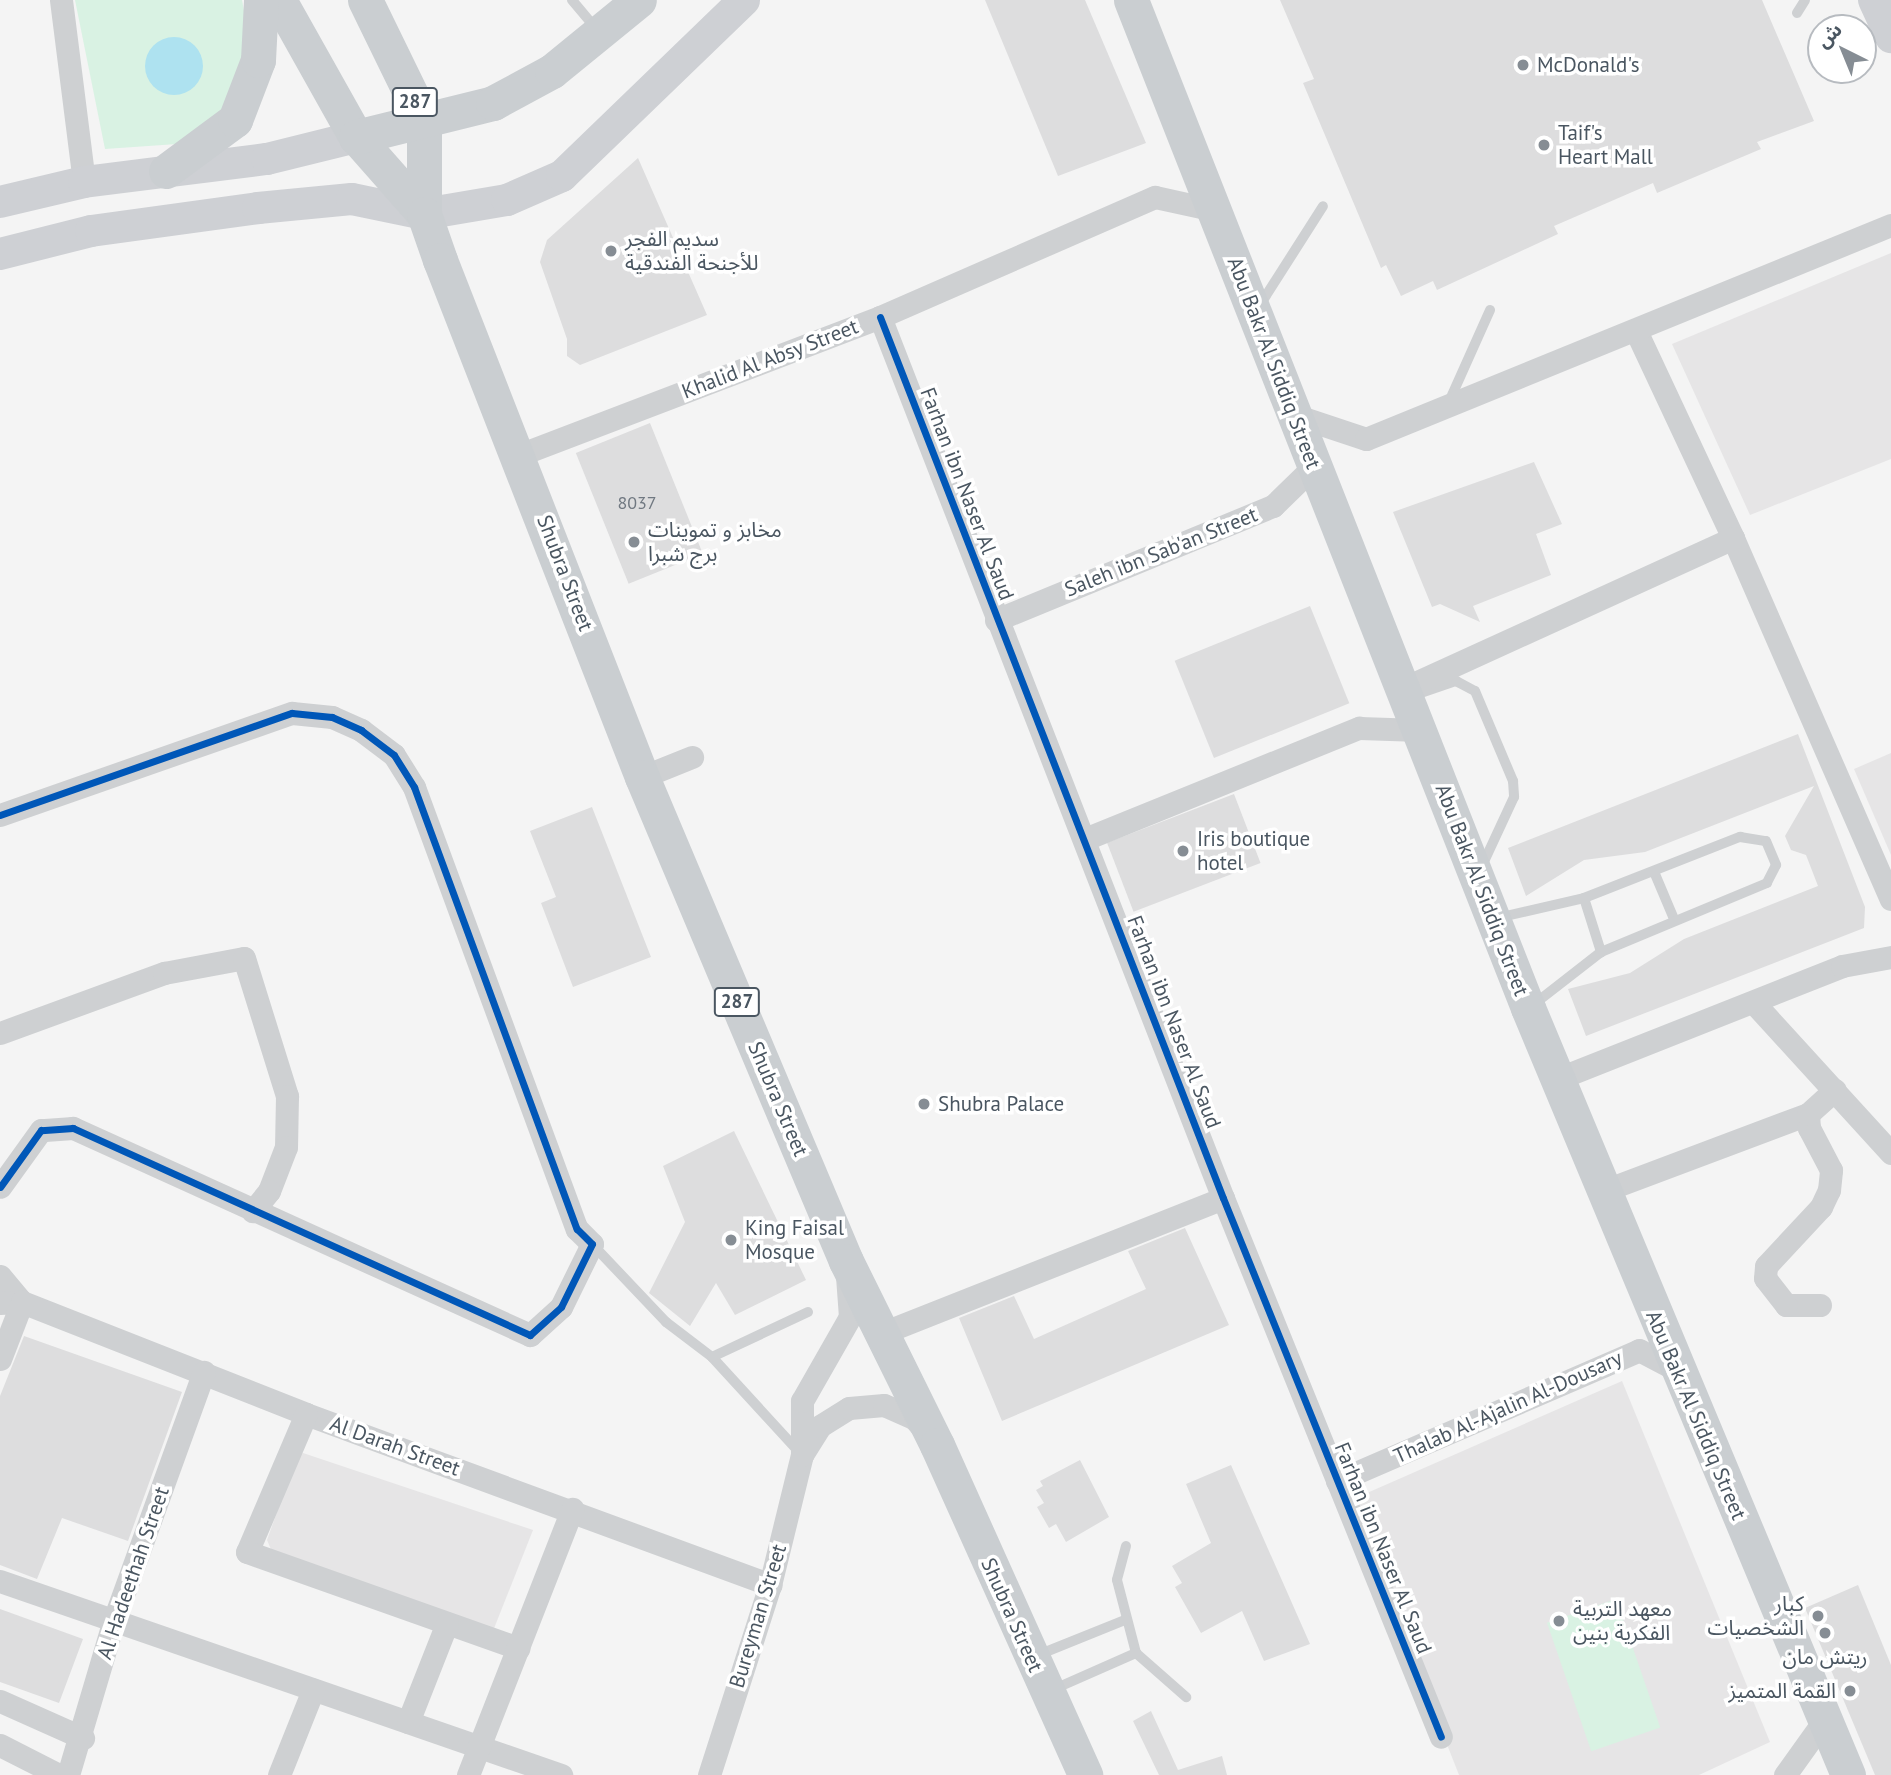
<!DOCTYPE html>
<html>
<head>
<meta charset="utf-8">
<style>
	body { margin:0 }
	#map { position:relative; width:1891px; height:1775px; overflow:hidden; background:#f4f4f4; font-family:"PT Sans","Noto Sans Arabic",sans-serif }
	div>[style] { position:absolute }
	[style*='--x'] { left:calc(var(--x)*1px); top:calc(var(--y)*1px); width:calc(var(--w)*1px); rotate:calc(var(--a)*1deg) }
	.education>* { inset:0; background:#e6e5e6 }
	.green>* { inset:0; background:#d9f2e3; transform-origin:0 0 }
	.water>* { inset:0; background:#aee2f0 }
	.round { border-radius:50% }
	.building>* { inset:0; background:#ddddde; transform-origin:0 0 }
	.lane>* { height:10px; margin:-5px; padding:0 5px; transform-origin:5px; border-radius:5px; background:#ced0d2 }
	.street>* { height:23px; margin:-11.5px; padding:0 11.5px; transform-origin:11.5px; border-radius:11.5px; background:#ced0d2 }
	.secondary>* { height:32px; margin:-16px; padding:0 16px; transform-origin:16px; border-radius:16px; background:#ced0d4 }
	.primary>* { height:35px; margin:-17.5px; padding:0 17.5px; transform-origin:17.5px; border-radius:17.5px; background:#caced1 }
	.cycleway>* { height:7px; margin:-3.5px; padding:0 3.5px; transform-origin:3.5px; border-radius:3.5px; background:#0057b8 }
	.dots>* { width:19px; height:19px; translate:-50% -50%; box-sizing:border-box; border:4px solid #fff; border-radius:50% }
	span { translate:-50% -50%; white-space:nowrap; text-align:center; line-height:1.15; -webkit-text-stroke:7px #fff; paint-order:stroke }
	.number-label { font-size:18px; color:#707881 }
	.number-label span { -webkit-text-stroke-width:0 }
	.shield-label span { padding:2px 5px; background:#fff; border:2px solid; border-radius:5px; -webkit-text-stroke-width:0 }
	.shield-label { font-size:19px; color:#4a5661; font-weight:700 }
	.poi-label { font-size:21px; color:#4a5661 }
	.left { translate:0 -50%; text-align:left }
	.right { translate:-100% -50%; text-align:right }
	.street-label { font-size:21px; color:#4a5661 }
	.north { position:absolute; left:1807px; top:14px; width:70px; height:70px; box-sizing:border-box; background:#fff; border:2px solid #b7bbc0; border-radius:50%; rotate:317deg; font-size:19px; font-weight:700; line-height:28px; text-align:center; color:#4a5661 }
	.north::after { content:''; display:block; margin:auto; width:24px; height:32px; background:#868d94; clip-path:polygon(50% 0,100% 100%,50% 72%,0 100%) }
</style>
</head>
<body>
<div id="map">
	<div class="education">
		<i style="clip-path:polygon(1891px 253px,1891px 459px,1750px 515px,1672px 344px)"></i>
		<i style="clip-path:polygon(1891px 753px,1891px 855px,1854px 769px)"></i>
		<i style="clip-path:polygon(1622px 1381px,1770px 1742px,1699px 1775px,1459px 1775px,1351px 1500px)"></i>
		<i style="clip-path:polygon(303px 1453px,533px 1530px,493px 1631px,273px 1554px,267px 1540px,297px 1456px)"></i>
	</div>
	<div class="green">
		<i style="clip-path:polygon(75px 0,242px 0,252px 53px,206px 142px,105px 149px)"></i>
		<i style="left:1616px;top:1599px;width:136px;height:73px;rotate:71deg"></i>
	</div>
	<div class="water">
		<i class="round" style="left:145px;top:37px;width:58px;height:58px"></i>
	</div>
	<div class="building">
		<i style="clip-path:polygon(985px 0,1085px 0,1146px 143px,1058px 176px)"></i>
		<i style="clip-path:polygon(1280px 0,1762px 0,1814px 121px,1757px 142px,1761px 149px,1657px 193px,1653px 183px,1554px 226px,1558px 234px,1437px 290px,1433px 281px,1401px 296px,1386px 265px,1381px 268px,1303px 83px,1314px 79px)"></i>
		<i style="clip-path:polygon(638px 158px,707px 315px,580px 365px,567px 356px,567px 339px,540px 262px,547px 240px)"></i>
		<i style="left:650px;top:423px;width:141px;height:80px;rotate:68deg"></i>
		<i style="clip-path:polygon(1534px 462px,1562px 524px,1536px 534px,1551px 575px,1473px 606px,1480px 622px,1440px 604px,1432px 607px,1393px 512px)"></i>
		<i style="left:1310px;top:606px;width:105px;height:146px;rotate:68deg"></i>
		<i style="clip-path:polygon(1798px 734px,1865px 907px,1864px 928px,1586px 1036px,1568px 989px,1630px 973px,1684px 939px,1818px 886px,1806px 855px,1791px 850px,1785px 836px,1814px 786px,1645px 852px,1584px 860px,1526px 896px,1508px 848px)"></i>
		<i style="left:1234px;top:794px;width:74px;height:136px;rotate:69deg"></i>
		<i style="clip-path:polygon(592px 807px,651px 957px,573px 987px,541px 903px,556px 897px,530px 831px)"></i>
		<i style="clip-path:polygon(734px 1131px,806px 1280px,735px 1315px,716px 1283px,690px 1326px,649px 1293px,685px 1222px,663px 1166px)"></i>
		<i style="clip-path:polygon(1185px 1228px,1229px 1325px,1002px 1421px,959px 1318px,1014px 1296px,1034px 1339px,1146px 1289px,1128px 1251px)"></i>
		<i style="clip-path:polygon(24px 1336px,182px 1392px,128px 1541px,62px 1518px,37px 1579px,0 1565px,0 1396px)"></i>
		<i style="clip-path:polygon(1080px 1460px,1109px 1517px,1066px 1542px,1056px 1524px,1049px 1528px,1037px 1507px,1044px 1503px,1036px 1490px,1043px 1486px,1040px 1481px)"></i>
		<i style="clip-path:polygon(1231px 1465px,1310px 1644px,1264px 1661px,1242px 1611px,1201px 1633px,1175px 1587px,1182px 1583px,1172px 1566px,1211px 1543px,1186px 1484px)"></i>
		<i style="clip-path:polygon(1858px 1585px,1891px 1665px,1891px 1775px,1875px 1775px,1805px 1608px)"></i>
		<i style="clip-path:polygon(0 1609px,83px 1639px,59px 1703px,0 1682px)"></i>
		<i style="clip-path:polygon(1151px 1711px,1178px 1770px,1222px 1756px,1227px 1775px,1159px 1775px,1133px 1721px)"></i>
	</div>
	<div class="lane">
		<i style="--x:572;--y:0;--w:39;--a:50"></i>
		<i style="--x:1797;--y:13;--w:15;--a:-58"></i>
		<i style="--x:1260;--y:305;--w:117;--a:-57.5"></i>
		<i style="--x:1448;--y:404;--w:103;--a:-65.9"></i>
		<i style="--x:1409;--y:697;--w:50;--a:-18.8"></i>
		<i style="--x:1456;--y:681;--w:21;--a:28"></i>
		<i style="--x:1475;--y:691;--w:98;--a:67.1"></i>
		<i style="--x:1513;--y:781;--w:16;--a:86"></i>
		<i style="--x:1514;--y:797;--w:78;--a:114.9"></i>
		<i style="--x:1655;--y:874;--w:49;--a:67.1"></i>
		<i style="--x:1584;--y:898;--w:57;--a:72.5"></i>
		<i style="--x:1497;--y:918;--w:89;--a:-12.9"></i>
		<i style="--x:1584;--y:898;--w:168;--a:-21.4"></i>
		<i style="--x:1740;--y:837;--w:26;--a:9"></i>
		<i style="--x:1766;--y:841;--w:26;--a:67"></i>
		<i style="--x:1776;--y:865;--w:20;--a:117"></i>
		<i style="--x:1767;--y:883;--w:180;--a:157.4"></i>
		<i style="--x:1601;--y:952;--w:86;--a:142.1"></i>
		<i style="--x:592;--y:1244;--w:108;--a:46.5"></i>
		<i style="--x:666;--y:1322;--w:58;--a:37.3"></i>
		<i style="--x:712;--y:1357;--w:130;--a:47.5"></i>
		<i style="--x:712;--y:1357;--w:106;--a:-25.1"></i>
		<i style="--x:1126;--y:1546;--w:35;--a:105"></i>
		<i style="--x:1117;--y:1580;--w:75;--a:75.4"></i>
		<i style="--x:1136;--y:1653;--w:67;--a:41.3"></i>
		<i style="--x:1038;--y:1655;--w:94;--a:-21.9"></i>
		<i style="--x:1052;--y:1690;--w:92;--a:-23.8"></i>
	</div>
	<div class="street">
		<i style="--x:61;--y:0;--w:183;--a:82.8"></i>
		<i style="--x:880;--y:317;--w:945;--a:68.73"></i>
		<i style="--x:1223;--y:1198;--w:581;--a:67.98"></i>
		<i style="--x:1637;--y:333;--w:226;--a:64.9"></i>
		<i style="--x:1733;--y:538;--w:394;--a:66.4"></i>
		<i style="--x:1294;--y:415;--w:76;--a:18.4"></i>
		<i style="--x:1366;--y:439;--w:567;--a:-22.18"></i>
		<i style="--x:519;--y:455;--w:386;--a:-20.9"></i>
		<i style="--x:880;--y:317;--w:300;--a:-23.6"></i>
		<i style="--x:1155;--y:197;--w:60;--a:12.4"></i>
		<i style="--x:996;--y:620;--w:300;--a:-22.4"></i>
		<i style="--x:1273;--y:506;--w:57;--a:-44.3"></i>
		<i style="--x:1402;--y:689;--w:364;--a:-24.5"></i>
		<i style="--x:642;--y:777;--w:54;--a:-21.8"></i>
		<i style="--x:0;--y:815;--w:309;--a:-19.3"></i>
		<i style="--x:292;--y:713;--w:40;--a:5.7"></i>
		<i style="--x:332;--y:717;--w:32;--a:24"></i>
		<i style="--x:361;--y:730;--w:41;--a:37.1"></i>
		<i style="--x:394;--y:755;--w:38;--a:58"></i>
		<i style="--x:414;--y:787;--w:471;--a:69.8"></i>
		<i style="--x:577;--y:1229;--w:21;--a:45"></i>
		<i style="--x:592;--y:1244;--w:70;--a:116.2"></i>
		<i style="--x:561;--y:1307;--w:42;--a:137.9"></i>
		<i style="--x:530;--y:1335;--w:502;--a:-155.63"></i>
		<i style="--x:73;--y:1128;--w:32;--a:176"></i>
		<i style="--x:41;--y:1130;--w:70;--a:125.7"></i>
		<i style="--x:1085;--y:839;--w:296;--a:-22.1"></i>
		<i style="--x:1359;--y:728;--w:61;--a:1.9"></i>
		<i style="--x:1754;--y:1003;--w:203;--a:47.6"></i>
		<i style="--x:0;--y:1033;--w:175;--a:-20.1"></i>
		<i style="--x:164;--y:973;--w:81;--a:-10.6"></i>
		<i style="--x:244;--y:958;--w:145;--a:72.7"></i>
		<i style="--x:287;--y:1096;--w:51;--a:91.1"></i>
		<i style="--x:286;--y:1147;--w:47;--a:111.1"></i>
		<i style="--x:269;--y:1191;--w:26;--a:129"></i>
		<i style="--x:1557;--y:1079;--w:307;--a:-21.6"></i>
		<i style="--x:1842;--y:966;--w:50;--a:-10.4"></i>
		<i style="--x:1603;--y:1191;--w:219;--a:-20.6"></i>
		<i style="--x:0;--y:1276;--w:34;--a:50"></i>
		<i style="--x:0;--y:1303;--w:22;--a:-3"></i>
		<i style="--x:22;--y:1302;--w:305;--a:21.5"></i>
		<i style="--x:306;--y:1414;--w:495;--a:20.2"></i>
		<i style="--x:1820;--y:1305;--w:34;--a:180"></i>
		<i style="--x:1786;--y:1305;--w:34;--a:-128"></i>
		<i style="--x:1765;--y:1278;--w:12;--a:-85"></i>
		<i style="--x:1766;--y:1266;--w:81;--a:-47"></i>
		<i style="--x:1821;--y:1207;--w:19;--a:-65"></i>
		<i style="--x:1829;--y:1190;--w:20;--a:-84"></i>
		<i style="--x:1831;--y:1170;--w:47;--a:-117.6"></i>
		<i style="--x:1809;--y:1128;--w:14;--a:-94"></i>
		<i style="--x:1808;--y:1114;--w:36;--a:-42"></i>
		<i style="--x:880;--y:1334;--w:369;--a:-21.6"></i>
		<i style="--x:0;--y:1359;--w:61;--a:-68.9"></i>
		<i style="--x:306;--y:1414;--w:150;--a:113.1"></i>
		<i style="--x:247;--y:1552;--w:288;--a:19.5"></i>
		<i style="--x:802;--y:1455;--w:34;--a:-58"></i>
		<i style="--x:820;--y:1426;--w:34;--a:-32"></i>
		<i style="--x:849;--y:1408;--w:35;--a:-5"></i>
		<i style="--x:884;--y:1405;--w:34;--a:24"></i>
		<i style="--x:915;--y:1419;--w:17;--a:50"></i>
		<i style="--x:1337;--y:1481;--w:329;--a:-23.4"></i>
		<i style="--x:1639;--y:1350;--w:43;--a:27.8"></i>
		<i style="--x:0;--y:1581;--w:594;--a:19.08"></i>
		<i style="--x:0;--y:1701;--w:91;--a:24"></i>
		<i style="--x:408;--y:1722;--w:106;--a:-68.5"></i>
		<i style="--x:0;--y:1745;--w:66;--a:27"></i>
		<i style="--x:68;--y:1775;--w:162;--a:-73.5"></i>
		<i style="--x:114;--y:1620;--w:264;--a:-70.1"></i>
		<i style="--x:279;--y:1775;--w:92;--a:-68.2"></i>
		<i style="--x:468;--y:1775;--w:286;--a:-68.6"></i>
		<i style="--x:709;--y:1775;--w:200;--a:-72.2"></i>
		<i style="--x:770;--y:1585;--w:134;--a:-76.2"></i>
		<i style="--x:802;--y:1455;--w:54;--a:-90"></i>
		<i style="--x:802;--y:1401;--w:97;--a:-60.3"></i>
		<i style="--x:850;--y:1317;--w:41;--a:-94.2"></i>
		<i style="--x:1785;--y:1775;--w:65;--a:-54.4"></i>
	</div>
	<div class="secondary">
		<i style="--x:1874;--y:0;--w:41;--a:65.3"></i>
		<i style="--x:0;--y:202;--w:86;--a:-13.4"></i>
		<i style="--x:84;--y:182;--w:184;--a:-7.2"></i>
		<i style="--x:267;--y:159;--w:92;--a:-13.9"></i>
		<i style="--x:0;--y:254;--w:94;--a:-14.2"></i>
		<i style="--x:91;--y:231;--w:169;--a:-7.8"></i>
		<i style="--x:258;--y:208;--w:94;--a:-5.5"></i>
		<i style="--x:352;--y:199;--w:74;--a:11.8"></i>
		<i style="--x:424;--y:214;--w:84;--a:-9.6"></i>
		<i style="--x:507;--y:200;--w:60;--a:-23.6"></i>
		<i style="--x:562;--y:176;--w:253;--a:-44"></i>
	</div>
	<div class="primary">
		<i style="--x:279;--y:0;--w:157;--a:60.7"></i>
		<i style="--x:356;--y:137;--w:103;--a:48.6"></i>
		<i style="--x:365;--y:0;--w:135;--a:64"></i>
		<i style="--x:424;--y:121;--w:93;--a:90"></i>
		<i style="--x:424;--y:214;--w:49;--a:70.8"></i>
		<i style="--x:440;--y:260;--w:555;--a:68.66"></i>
		<i style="--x:642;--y:777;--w:525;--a:67.15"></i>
		<i style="--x:846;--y:1261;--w:205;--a:63.7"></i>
		<i style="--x:937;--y:1445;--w:362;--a:65.8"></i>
		<i style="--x:1131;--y:0;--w:1083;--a:68.5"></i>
		<i style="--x:1528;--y:1008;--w:831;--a:67.35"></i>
		<i style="--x:356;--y:137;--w:141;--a:-13.9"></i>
		<i style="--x:493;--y:103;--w:67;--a:-28.5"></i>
		<i style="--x:552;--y:71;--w:112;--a:-39.2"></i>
		<i style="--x:166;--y:171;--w:86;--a:-36.5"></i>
		<i style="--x:235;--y:120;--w:64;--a:-69"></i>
		<i style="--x:258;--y:60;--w:60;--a:-87.1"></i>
	</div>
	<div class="cycleway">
		<i style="--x:880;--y:317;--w:945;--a:68.73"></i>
		<i style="--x:1223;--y:1198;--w:581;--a:67.98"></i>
		<i style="--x:0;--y:815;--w:309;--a:-19.3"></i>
		<i style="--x:292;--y:713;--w:40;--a:5.7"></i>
		<i style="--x:332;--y:717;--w:32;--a:24"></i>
		<i style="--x:361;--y:730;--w:41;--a:37.1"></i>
		<i style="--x:394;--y:755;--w:38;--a:58"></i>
		<i style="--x:414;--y:787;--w:471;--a:69.8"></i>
		<i style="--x:577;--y:1229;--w:21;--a:45"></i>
		<i style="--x:592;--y:1244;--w:70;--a:116.2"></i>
		<i style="--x:561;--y:1307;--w:42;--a:137.9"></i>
		<i style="--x:530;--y:1335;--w:502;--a:-155.63"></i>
		<i style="--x:73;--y:1128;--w:32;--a:176"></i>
		<i style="--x:41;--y:1130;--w:70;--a:125.7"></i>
	</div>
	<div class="dots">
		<i style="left:1523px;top:65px;background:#868d94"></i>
		<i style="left:1544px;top:145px;background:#868d94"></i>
		<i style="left:611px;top:251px;background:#868d94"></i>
		<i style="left:634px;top:542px;background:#868d94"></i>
		<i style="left:1183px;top:851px;background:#868d94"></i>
		<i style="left:924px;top:1104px;background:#868d94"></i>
		<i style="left:731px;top:1240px;background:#868d94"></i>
		<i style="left:1818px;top:1616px;background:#868d94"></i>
		<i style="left:1559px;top:1621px;background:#868d94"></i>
		<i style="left:1825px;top:1633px;background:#868d94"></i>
		<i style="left:1850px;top:1691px;background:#868d94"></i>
	</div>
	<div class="number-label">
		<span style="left:637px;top:503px">8037</span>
	</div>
	<div class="shield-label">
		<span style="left:415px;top:102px">287</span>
		<span style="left:737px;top:1002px">287</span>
	</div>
	<div class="poi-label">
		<span class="left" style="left:1537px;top:65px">McDonald's</span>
		<span class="left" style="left:1558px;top:145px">Taif's<br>Heart Mall</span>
		<span class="left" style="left:625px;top:251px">سديم الفجر<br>للأجنحة الفندقية</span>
		<span class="left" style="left:648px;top:542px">مخابز و تموينات<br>برج شبرا</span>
		<span class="left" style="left:1197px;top:851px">Iris boutique<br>hotel</span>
		<span class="left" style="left:938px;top:1104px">Shubra Palace</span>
		<span class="left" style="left:745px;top:1240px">King Faisal<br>Mosque</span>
		<span class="right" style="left:1804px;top:1616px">كبار<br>الشخصيات</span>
		<span class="left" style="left:1573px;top:1621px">معهد التربية<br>الفكرية بنين</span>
		<span style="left:1825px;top:1657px">ريتش مان</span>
		<span class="right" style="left:1836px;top:1691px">القمة المتميز</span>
	</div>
	<div class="street-label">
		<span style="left:770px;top:359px;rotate:-21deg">Khalid Al Absy Street</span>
		<span style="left:1274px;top:363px;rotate:69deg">Abu Bakr Al Siddiq Street</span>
		<span style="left:967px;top:494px;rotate:69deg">Farhan ibn Naser Al Saud</span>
		<span style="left:1161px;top:552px;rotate:-22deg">Saleh ibn Sab'an Street</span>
		<span style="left:565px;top:573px;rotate:69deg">Shubra Street</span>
		<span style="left:1482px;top:890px;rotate:69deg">Abu Bakr Al Siddiq Street</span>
		<span style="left:1174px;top:1022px;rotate:69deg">Farhan ibn Naser Al Saud</span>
		<span style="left:778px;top:1099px;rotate:67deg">Shubra Street</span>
		<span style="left:1508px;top:1407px;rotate:-24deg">Thalab Al-Ajalin Al-Dousary</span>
		<span style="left:1696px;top:1415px;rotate:67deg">Abu Bakr Al Siddiq Street</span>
		<span style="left:395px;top:1446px;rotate:20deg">Al Darah Street</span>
		<span style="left:1383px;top:1548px;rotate:68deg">Farhan ibn Naser Al Saud</span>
		<span style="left:133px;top:1573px;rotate:-71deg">Al Hadeethah Street</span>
		<span style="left:1012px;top:1615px;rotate:66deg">Shubra Street</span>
		<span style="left:758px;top:1616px;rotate:-73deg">Bureyman Street</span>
	</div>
	<div class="north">ش</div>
</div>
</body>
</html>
